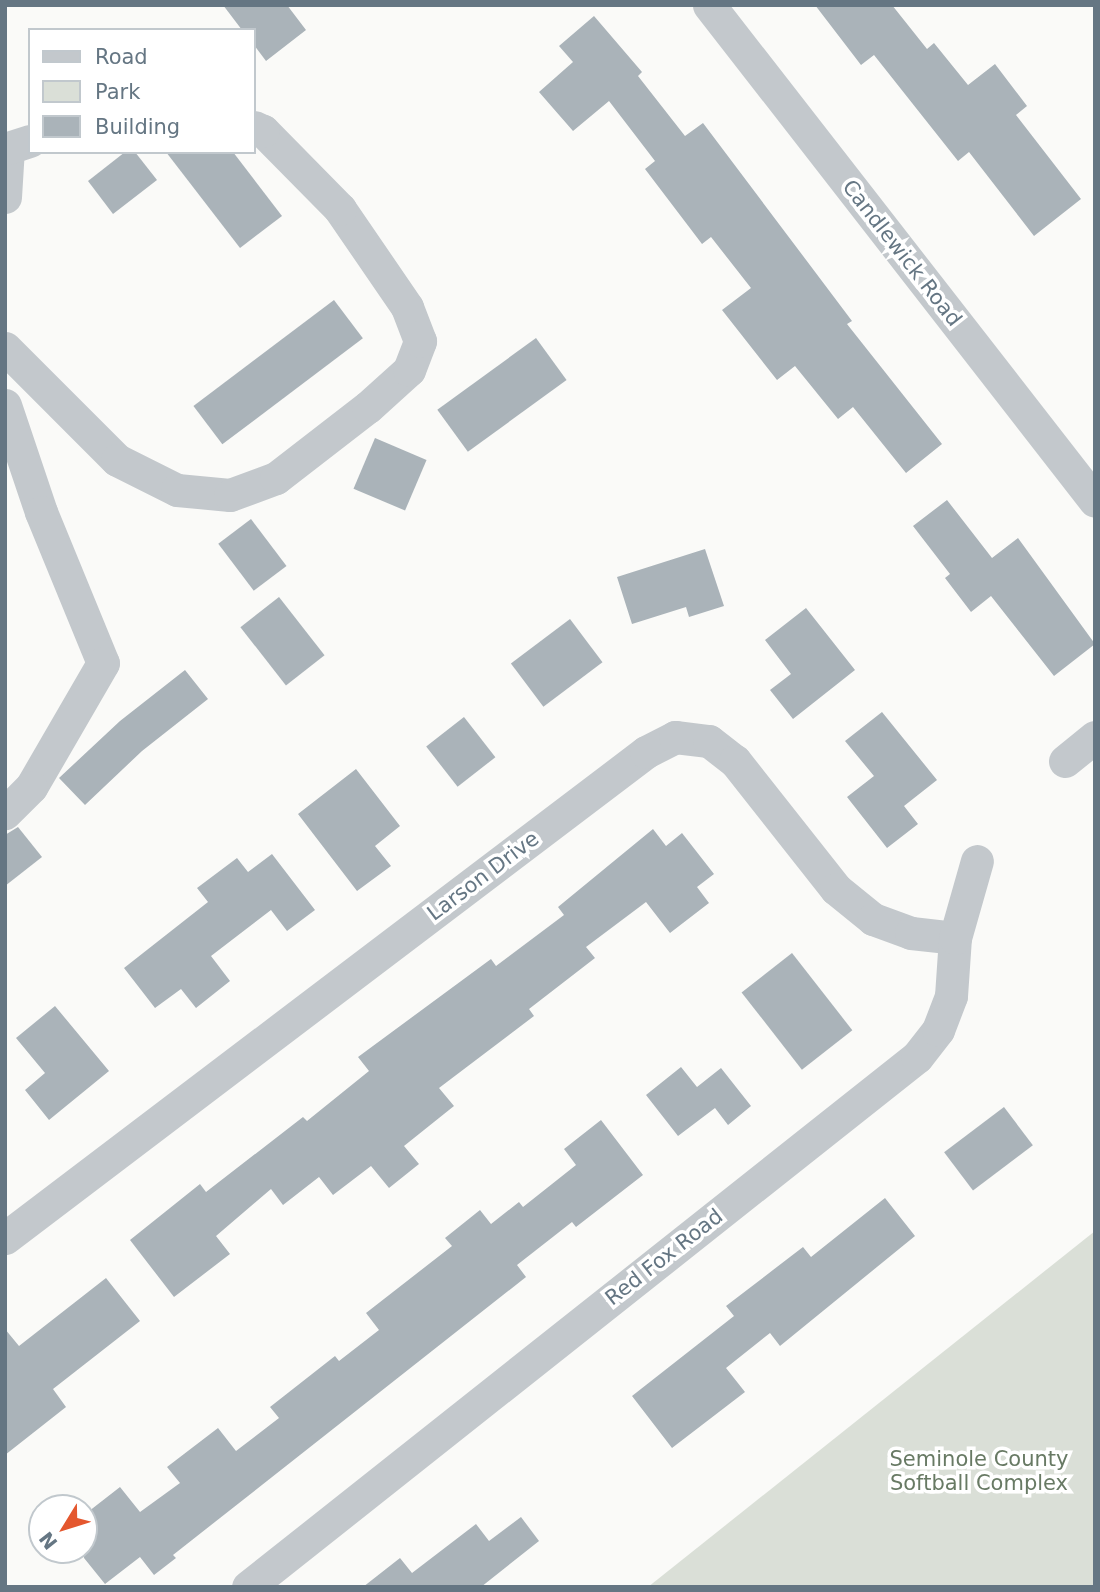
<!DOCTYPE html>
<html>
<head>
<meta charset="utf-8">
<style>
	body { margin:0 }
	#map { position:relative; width:1100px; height:1592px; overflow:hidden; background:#fafaf8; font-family:"DejaVu Sans",sans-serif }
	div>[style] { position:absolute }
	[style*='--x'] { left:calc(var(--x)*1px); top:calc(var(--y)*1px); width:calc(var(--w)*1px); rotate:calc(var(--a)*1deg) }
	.green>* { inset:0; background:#dadfd7 }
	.building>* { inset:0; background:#aab3b9; transform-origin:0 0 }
	.minor>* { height:33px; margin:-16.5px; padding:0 16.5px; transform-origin:16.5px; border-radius:16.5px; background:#c3c8cc }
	span { translate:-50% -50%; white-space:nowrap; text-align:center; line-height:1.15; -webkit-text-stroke:7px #fff; paint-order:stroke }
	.street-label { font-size:21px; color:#657683 }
	.park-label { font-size:21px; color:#687a64 }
	.frame { position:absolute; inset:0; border:7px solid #657683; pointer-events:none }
	.legend { position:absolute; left:28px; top:28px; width:228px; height:126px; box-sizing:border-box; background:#fff; border:2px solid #c1c8cd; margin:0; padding:9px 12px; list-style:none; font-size:21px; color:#657683 }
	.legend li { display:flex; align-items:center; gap:14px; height:35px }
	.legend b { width:35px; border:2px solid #c1c8cd }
	.north { position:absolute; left:28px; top:1494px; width:70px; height:70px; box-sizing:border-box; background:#fff; border:2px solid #c1c8cd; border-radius:50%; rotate:232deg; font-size:19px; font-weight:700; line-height:28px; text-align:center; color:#657683 }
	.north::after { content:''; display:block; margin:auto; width:24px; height:32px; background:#e4572e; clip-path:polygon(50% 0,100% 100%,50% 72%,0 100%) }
</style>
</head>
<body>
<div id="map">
	<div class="green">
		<i style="clip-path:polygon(1095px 1231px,1095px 1587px,648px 1587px)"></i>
	</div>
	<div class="building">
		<i style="clip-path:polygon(223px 5px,287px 5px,306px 30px,266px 61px,254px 45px,254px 30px,242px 30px)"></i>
		<i style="clip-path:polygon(815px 5px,892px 5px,927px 49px,934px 43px,968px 85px,995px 64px,1027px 106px,1016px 115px,1081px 199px,1034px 236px,969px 152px,958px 161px,874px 55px,861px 65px)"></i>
		<i style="clip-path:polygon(594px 16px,642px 72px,638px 76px,685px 136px,703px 123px,852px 321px,847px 324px,942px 444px,906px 473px,853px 407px,838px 419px,795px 366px,777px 380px,722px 310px,751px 288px,711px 237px,702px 244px,645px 169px,655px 161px,609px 101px,573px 131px,539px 92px,573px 62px,559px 46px)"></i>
		<i style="clip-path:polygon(125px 152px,135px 152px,157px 180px,113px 214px,88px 181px)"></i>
		<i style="clip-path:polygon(166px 152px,233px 152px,282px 216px,240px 248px)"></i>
		<i style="left:334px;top:300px;width:48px;height:176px;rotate:53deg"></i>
		<i style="left:536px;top:338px;width:52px;height:122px;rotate:54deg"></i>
		<i style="left:375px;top:438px;width:56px;height:55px;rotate:23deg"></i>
		<i style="clip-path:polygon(947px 500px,992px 558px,1018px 538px,1095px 644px,1054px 676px,991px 596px,971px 612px,945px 578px,950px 574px,913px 526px)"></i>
		<i style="left:251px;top:519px;width:59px;height:41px;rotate:53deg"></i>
		<i style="clip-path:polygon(705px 549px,724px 606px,689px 617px,686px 607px,632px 624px,617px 577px)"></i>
		<i style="left:279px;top:597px;width:74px;height:49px;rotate:52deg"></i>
		<i style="clip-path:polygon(806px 608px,855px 670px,793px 719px,770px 690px,791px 674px,765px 640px)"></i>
		<i style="left:570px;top:619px;width:54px;height:74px;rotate:53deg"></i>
		<i style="clip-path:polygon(185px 670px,208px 699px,142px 751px,85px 805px,59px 778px,120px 721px)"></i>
		<i style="clip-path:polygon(882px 712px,937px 780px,904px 806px,918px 824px,887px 848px,847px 797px,874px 776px,845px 741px)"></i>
		<i style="left:464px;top:717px;width:51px;height:48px;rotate:52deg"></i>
		<i style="clip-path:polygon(356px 769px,400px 826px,375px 846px,391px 866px,357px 891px,298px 814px)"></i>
		<i style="clip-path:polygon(18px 827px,42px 857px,5px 886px,5px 835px)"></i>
		<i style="clip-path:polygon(653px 829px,666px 846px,682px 833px,714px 874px,697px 887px,709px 903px,670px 933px,646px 902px,586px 947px,595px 958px,529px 1009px,534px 1016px,439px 1088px,454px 1106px,404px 1146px,419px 1164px,389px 1188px,371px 1166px,333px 1195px,319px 1177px,283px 1205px,271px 1189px,216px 1236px,230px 1254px,174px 1297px,130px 1240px,200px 1184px,206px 1192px,303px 1117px,307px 1121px,369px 1071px,358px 1057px,491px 959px,496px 966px,564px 915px,558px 907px)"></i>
		<i style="clip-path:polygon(272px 854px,315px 910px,287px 931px,271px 910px,211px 956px,230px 981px,196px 1008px,181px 989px,155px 1008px,124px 968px,208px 902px,197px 888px,237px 858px,248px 872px)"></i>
		<i style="left:792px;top:953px;width:98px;height:64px;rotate:52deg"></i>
		<i style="clip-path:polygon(55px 1006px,109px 1071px,49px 1120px,25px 1090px,45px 1073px,16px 1038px)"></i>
		<i style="clip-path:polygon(681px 1067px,697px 1087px,721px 1068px,751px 1106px,728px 1125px,715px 1108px,678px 1136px,646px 1095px)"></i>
		<i style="left:1004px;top:1107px;width:48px;height:75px;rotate:53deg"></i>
		<i style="clip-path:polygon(601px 1120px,643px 1175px,576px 1227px,572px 1222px,517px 1265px,526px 1277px,173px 1555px,176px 1558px,154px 1575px,140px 1557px,105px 1584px,84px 1558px,84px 1515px,120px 1487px,140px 1512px,180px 1483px,167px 1467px,218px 1428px,236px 1451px,279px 1418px,270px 1407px,335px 1356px,339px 1361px,379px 1330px,366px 1313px,452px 1246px,445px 1238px,480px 1210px,491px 1224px,519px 1202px,523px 1207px,576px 1165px,564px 1149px)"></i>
		<i style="clip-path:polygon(885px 1198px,915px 1236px,780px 1346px,770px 1333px,726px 1368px,745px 1392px,672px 1448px,632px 1396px,734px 1316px,726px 1306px,803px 1247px,811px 1257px)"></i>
		<i style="clip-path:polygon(106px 1278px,140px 1321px,53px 1389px,66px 1407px,5px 1455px,5px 1329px,19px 1346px)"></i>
		<i style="clip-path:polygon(521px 1517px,539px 1541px,481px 1587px,363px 1587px,400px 1558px,412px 1573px,476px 1524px,489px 1541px)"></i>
	</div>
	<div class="minor">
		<i style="--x:709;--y:5;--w:628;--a:52.11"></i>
		<i style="--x:5;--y:197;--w:49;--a:-86.5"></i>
		<i style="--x:8;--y:148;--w:23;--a:-18"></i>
		<i style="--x:5;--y:348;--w:158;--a:45"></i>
		<i style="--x:117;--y:460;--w:67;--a:26.6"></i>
		<i style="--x:177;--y:490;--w:53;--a:5.4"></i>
		<i style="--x:230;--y:495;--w:49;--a:-20.3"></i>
		<i style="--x:276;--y:478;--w:116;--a:-37.7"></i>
		<i style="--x:368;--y:407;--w:55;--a:-42.1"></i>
		<i style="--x:409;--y:370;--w:31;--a:-69"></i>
		<i style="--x:420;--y:341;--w:36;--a:-111"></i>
		<i style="--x:407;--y:307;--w:119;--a:-124.4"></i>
		<i style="--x:340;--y:209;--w:110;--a:-134.6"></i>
		<i style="--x:263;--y:131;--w:10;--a:-156"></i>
		<i style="--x:5;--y:405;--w:113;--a:71.4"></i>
		<i style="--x:41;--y:512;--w:163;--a:67.7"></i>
		<i style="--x:103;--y:663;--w:143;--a:120.1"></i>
		<i style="--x:31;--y:787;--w:37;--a:135"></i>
		<i style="--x:1065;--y:761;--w:38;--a:-39"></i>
		<i style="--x:5;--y:1238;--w:804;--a:-37.17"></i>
		<i style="--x:646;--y:752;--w:33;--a:-27"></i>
		<i style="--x:675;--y:737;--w:34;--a:7"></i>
		<i style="--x:709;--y:741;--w:33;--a:38"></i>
		<i style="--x:735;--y:761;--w:163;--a:51.7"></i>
		<i style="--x:836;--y:889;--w:48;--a:39"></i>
		<i style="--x:873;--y:919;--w:40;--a:20.2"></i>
		<i style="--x:911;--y:933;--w:44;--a:6.5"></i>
		<i style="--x:248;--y:1587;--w:853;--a:-38.39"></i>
		<i style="--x:917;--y:1057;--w:34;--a:-52"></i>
		<i style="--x:938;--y:1030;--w:36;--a:-69"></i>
		<i style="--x:951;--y:996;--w:58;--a:-86.1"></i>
		<i style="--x:955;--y:938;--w:80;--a:-74.1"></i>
	</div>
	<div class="street-label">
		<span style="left:902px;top:253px;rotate:52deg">Candlewick Road</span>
		<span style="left:483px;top:876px;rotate:-37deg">Larson Drive</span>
		<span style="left:664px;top:1257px;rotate:-38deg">Red Fox Road</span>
	</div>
	<div class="park-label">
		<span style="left:979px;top:1471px">Seminole County<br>Softball Complex</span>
	</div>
	<div class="frame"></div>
	<ul class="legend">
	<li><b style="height:9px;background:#c3c8cc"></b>Road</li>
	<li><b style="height:19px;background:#dadfd7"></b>Park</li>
	<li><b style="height:19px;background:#aab3b9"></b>Building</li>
	</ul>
	<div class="north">N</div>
</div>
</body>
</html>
